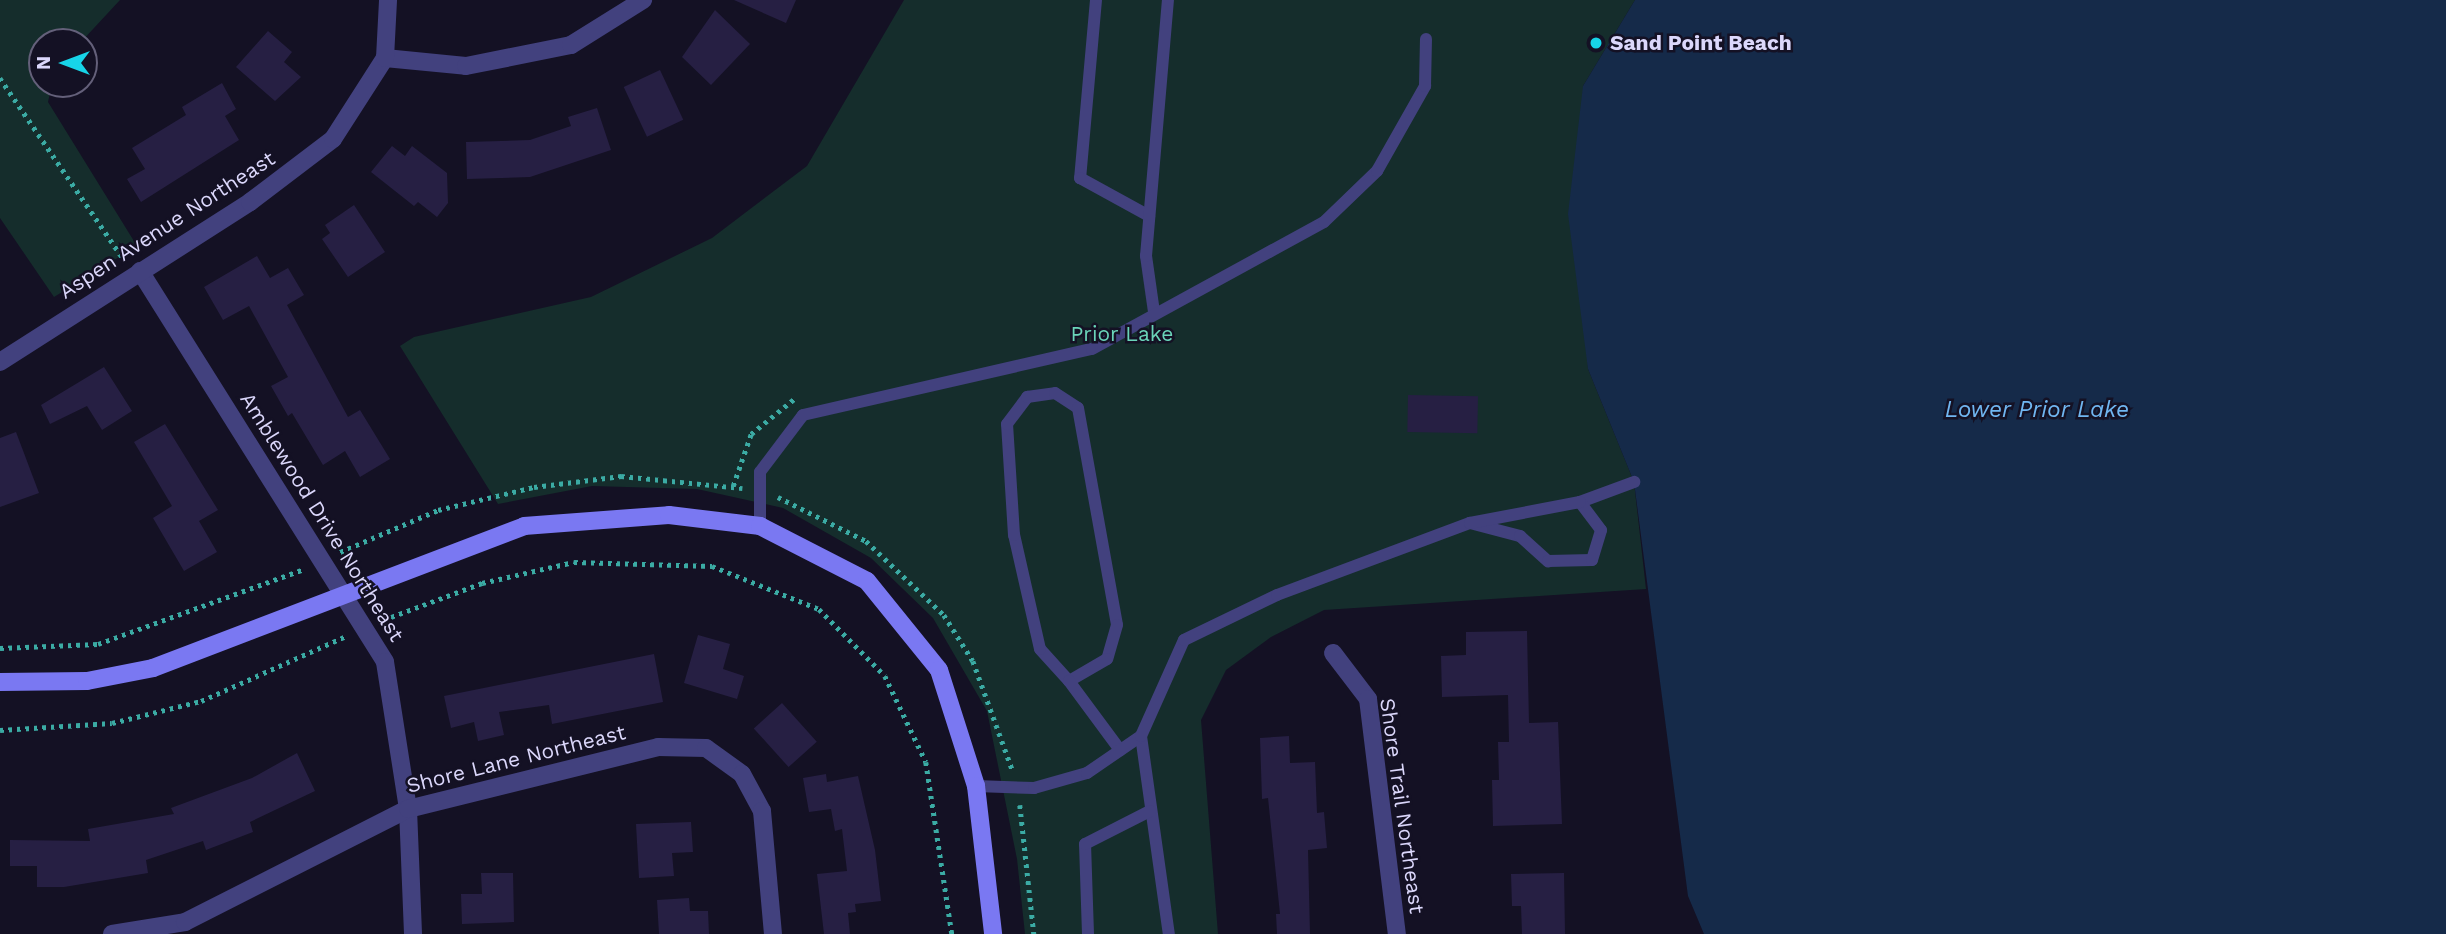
<!DOCTYPE html>
<html>
<head>
<meta charset="utf-8">
<style>
	body { margin:0 }
	#map { position:relative; width:2446px; height:934px; overflow:hidden; background:#141124; font-family:"Work Sans",sans-serif }
	div>[style] { position:absolute }
	[style*='--x'] { left:calc(var(--x)*1px); top:calc(var(--y)*1px); width:calc(var(--w)*1px); rotate:calc(var(--a)*1deg) }
	.green>* { inset:0; background:#152d2c }
	.water>* { inset:0; background:#152a49 }
	.building>* { inset:0; background:#261f43; transform-origin:0 0 }
	.path>* { height:4.5px; margin-top:-2.25px; transform-origin:0; background:repeating-linear-gradient(90deg,#3baba4 0 3.5px,transparent 0 8.5px) }
	.lane>* { height:12px; margin:-6px; padding:0 6px; transform-origin:6px; border-radius:6px; background:#42417e }
	.street>* { height:18px; margin:-9px; padding:0 9px; transform-origin:9px; border-radius:9px; background:#42417e }
	.secondary>* { height:18px; margin:-9px; padding:0 9px; transform-origin:9px; border-radius:9px; background:#7a78f2 }
	.dots>* { width:19px; height:19px; translate:-50% -50%; box-sizing:border-box; border:4px solid #141124; border-radius:50% }
	span { translate:-50% -50%; white-space:nowrap; text-align:center; line-height:1.15; -webkit-text-stroke:5px #141124; paint-order:stroke }
	.poi-label { font-size:21px; color:#dbd7fb; font-weight:700 }
	.left { translate:0 -50%; text-align:left }
	.street-label { font-size:21px; color:#dbd7fb }
	.park-label { font-size:21px; color:#6ad4b9 }
	.water-label { font-size:23px; color:#70b6f1; font-style:italic }
	.north { position:absolute; left:28px; top:28px; width:70px; height:70px; box-sizing:border-box; background:#141124; border:2px solid #64607a; border-radius:50%; rotate:270deg; font-size:19px; font-weight:700; line-height:28px; text-align:center; color:#dbd7fb }
	.north::after { content:''; display:block; margin:auto; width:24px; height:32px; background:#17d4e8; clip-path:polygon(50% 0,100% 100%,50% 72%,0 100%) }
</style>
</head>
<body>
<div id="map">
	<div class="green">
		<i style="clip-path:polygon(0 0,120px 0,81px 42px,42px 42px,42px 84px,52px 84px,48px 102px,137px 246px,54px 297px,0 218px)"></i>
		<i style="clip-path:polygon(904px 0,1635px 0,1583px 86px,1588px 369px,1634px 482px,1646px 589px,1324px 610px,1271px 637px,1226px 670px,1201px 720px,1218px 934px,1025px 934px,1017px 859px,987px 711px,933px 618px,871px 558px,783px 508px,697px 489px,592px 486px,498px 504px,400px 346px,414px 337px,591px 297px,712px 238px,807px 166px)"></i>
	</div>
	<div class="water">
		<i style="clip-path:polygon(1635px 0,2446px 0,2446px 934px,1704px 934px,1688px 896px,1634px 482px,1588px 369px,1568px 214px,1583px 86px)"></i>
	</div>
	<div class="building">
		<i style="clip-path:polygon(734px 0,796px 0,786px 23px)"></i>
		<i style="clip-path:polygon(715px 10px,750px 44px,711px 85px,682px 57px)"></i>
		<i style="clip-path:polygon(268px 31px,292px 52px,284px 62px,301px 77px,275px 101px,236px 67px)"></i>
		<i style="left:660px;top:70px;width:55px;height:40px;rotate:65deg"></i>
		<i style="clip-path:polygon(222px 83px,236px 109px,225px 116px,239px 140px,141px 202px,127px 179px,145px 169px,132px 148px,186px 115px,182px 107px)"></i>
		<i style="clip-path:polygon(597px 108px,611px 150px,530px 177px,467px 179px,466px 142px,530px 140px,571px 126px,568px 117px)"></i>
		<i style="clip-path:polygon(392px 146px,405px 156px,412px 146px,447px 173px,448px 203px,437px 217px,418px 202px,414px 206px,371px 172px)"></i>
		<i style="clip-path:polygon(354px 205px,385px 252px,348px 277px,322px 239px,330px 233px,325px 225px)"></i>
		<i style="clip-path:polygon(257px 256px,270px 278px,288px 268px,304px 295px,287px 305px,348px 417px,360px 410px,390px 459px,360px 477px,345px 451px,323px 465px,292px 413px,288px 416px,271px 386px,288px 377px,249px 306px,223px 320px,204px 287px)"></i>
		<i style="clip-path:polygon(104px 367px,132px 411px,102px 430px,87px 406px,50px 424px,41px 405px)"></i>
		<i style="left:1408px;top:395px;width:70px;height:37px;rotate:1deg"></i>
		<i style="clip-path:polygon(165px 424px,218px 510px,199px 521px,217px 552px,184px 571px,153px 518px,172px 506px,134px 442px)"></i>
		<i style="clip-path:polygon(16px 432px,39px 493px,0 507px,0 438px)"></i>
		<i style="clip-path:polygon(1527px 631px,1529px 723px,1558px 722px,1562px 824px,1493px 826px,1492px 780px,1499px 780px,1498px 742px,1509px 742px,1508px 695px,1442px 697px,1441px 656px,1466px 655px,1466px 632px)"></i>
		<i style="clip-path:polygon(698px 635px,730px 644px,723px 669px,744px 676px,737px 699px,684px 683px)"></i>
		<i style="clip-path:polygon(654px 654px,663px 702px,552px 724px,549px 705px,499px 712px,504px 735px,478px 741px,474px 722px,451px 728px,444px 696px)"></i>
		<i style="left:782px;top:703px;width:52px;height:38px;rotate:48deg"></i>
		<i style="clip-path:polygon(1289px 736px,1290px 763px,1315px 762px,1317px 813px,1324px 812px,1327px 848px,1308px 850px,1310px 934px,1277px 934px,1276px 914px,1280px 914px,1268px 798px,1262px 799px,1260px 738px)"></i>
		<i style="clip-path:polygon(297px 753px,315px 791px,250px 822px,253px 832px,206px 850px,203px 841px,146px 860px,148px 873px,64px 887px,37px 887px,37px 866px,10px 866px,10px 840px,90px 841px,88px 829px,174px 814px,171px 808px,252px 778px)"></i>
		<i style="clip-path:polygon(826px 774px,827px 782px,858px 776px,875px 850px,881px 901px,855px 904px,856px 912px,848px 913px,850px 934px,824px 934px,817px 874px,847px 871px,842px 829px,835px 831px,831px 809px,809px 812px,803px 778px)"></i>
		<i style="clip-path:polygon(691px 822px,693px 852px,672px 853px,674px 876px,639px 878px,636px 824px)"></i>
		<i style="clip-path:polygon(481px 873px,513px 873px,514px 922px,462px 924px,461px 894px,482px 894px)"></i>
		<i style="clip-path:polygon(1564px 873px,1565px 934px,1522px 934px,1521px 906px,1512px 906px,1511px 874px)"></i>
		<i style="clip-path:polygon(689px 898px,690px 911px,708px 911px,709px 934px,659px 934px,657px 900px)"></i>
	</div>
	<div class="path">
		<i style="--x:0;--y:78;--w:220;--a:55.7"></i>
		<i style="--x:733;--y:486;--w:55;--a:-70.9"></i>
		<i style="--x:751;--y:434;--w:55;--a:-39.1"></i>
		<i style="--x:778;--y:497;--w:98;--a:26.6"></i>
		<i style="--x:866;--y:541;--w:108;--a:43.5"></i>
		<i style="--x:944;--y:615;--w:54;--a:57.8"></i>
		<i style="--x:973;--y:661;--w:115;--a:70.1"></i>
		<i style="--x:340;--y:552;--w:107;--a:-23.2"></i>
		<i style="--x:438;--y:510;--w:99;--a:-13.5"></i>
		<i style="--x:534;--y:487;--w:88;--a:-7.2"></i>
		<i style="--x:621;--y:476;--w:122;--a:5.7"></i>
		<i style="--x:383;--y:620;--w:106;--a:-20.5"></i>
		<i style="--x:482;--y:583;--w:94;--a:-12.9"></i>
		<i style="--x:574;--y:562;--w:138;--a:1.7"></i>
		<i style="--x:712;--y:566;--w:115;--a:21.9"></i>
		<i style="--x:819;--y:609;--w:94;--a:45.4"></i>
		<i style="--x:885;--y:676;--w:95;--a:64.5"></i>
		<i style="--x:926;--y:762;--w:174;--a:81.4"></i>
		<i style="--x:0;--y:648;--w:98;--a:-2.3"></i>
		<i style="--x:98;--y:644;--w:219;--a:-20"></i>
		<i style="--x:0;--y:730;--w:112;--a:-3.6"></i>
		<i style="--x:112;--y:723;--w:92;--a:-13.9"></i>
		<i style="--x:201;--y:701;--w:159;--a:-24.1"></i>
		<i style="--x:1020;--y:805;--w:130;--a:83.8"></i>
	</div>
	<div class="lane">
		<i style="--x:1096;--y:0;--w:179;--a:95.1"></i>
		<i style="--x:1080;--y:178;--w:79;--a:28.8"></i>
		<i style="--x:1154;--y:312;--w:57;--a:-98.1"></i>
		<i style="--x:1146;--y:256;--w:257;--a:-85.1"></i>
		<i style="--x:1580;--y:502;--w:58;--a:-20.3"></i>
		<i style="--x:760;--y:526;--w:54;--a:-90"></i>
		<i style="--x:760;--y:472;--w:71;--a:-53"></i>
		<i style="--x:803;--y:415;--w:296;--a:-12.9"></i>
		<i style="--x:1092;--y:349;--w:264;--a:-28.7"></i>
		<i style="--x:1324;--y:222;--w:74;--a:-43.9"></i>
		<i style="--x:1377;--y:171;--w:98;--a:-60.5"></i>
		<i style="--x:1425;--y:86;--w:47;--a:-88.8"></i>
		<i style="--x:1069;--y:681;--w:43;--a:-132.2"></i>
		<i style="--x:1040;--y:649;--w:117;--a:-102.8"></i>
		<i style="--x:1014;--y:535;--w:111;--a:-93.6"></i>
		<i style="--x:1007;--y:424;--w:34;--a:-53"></i>
		<i style="--x:1027;--y:397;--w:28;--a:-8"></i>
		<i style="--x:1055;--y:393;--w:27;--a:33"></i>
		<i style="--x:1078;--y:408;--w:220;--a:79.8"></i>
		<i style="--x:1117;--y:625;--w:35;--a:106"></i>
		<i style="--x:1107;--y:659;--w:44;--a:149.9"></i>
		<i style="--x:1069;--y:681;--w:86;--a:53.5"></i>
		<i style="--x:1141;--y:736;--w:200;--a:82"></i>
		<i style="--x:976;--y:786;--w:58;--a:2"></i>
		<i style="--x:1034;--y:788;--w:55;--a:-15.8"></i>
		<i style="--x:1087;--y:773;--w:65;--a:-34.4"></i>
		<i style="--x:1141;--y:736;--w:105;--a:-65.9"></i>
		<i style="--x:1184;--y:640;--w:103;--a:-25.8"></i>
		<i style="--x:1277;--y:595;--w:206;--a:-20.5"></i>
		<i style="--x:1470;--y:523;--w:52;--a:14.6"></i>
		<i style="--x:1520;--y:536;--w:38;--a:42"></i>
		<i style="--x:1548;--y:561;--w:44;--a:-1.3"></i>
		<i style="--x:1592;--y:560;--w:31;--a:-73"></i>
		<i style="--x:1601;--y:530;--w:35;--a:-127"></i>
		<i style="--x:1580;--y:502;--w:112;--a:169.2"></i>
		<i style="--x:1088;--y:934;--w:90;--a:-91.9"></i>
		<i style="--x:1085;--y:844;--w:73;--a:-26.9"></i>
	</div>
	<div class="street">
		<i style="--x:385;--y:58;--w:81;--a:5.6"></i>
		<i style="--x:466;--y:66;--w:107;--a:-11.3"></i>
		<i style="--x:571;--y:45;--w:85;--a:-32"></i>
		<i style="--x:140;--y:271;--w:461;--a:57.9"></i>
		<i style="--x:385;--y:662;--w:149;--a:81.1"></i>
		<i style="--x:408;--y:809;--w:125;--a:87.7"></i>
		<i style="--x:0;--y:362;--w:297;--a:-32.6"></i>
		<i style="--x:250;--y:202;--w:104;--a:-37.2"></i>
		<i style="--x:333;--y:139;--w:96;--a:-57.3"></i>
		<i style="--x:385;--y:58;--w:58;--a:-87"></i>
		<i style="--x:1333;--y:653;--w:58;--a:52.7"></i>
		<i style="--x:1368;--y:699;--w:237;--a:83"></i>
		<i style="--x:112;--y:934;--w:74;--a:-9.3"></i>
		<i style="--x:185;--y:922;--w:250;--a:-26.9"></i>
		<i style="--x:408;--y:809;--w:258;--a:-13.9"></i>
		<i style="--x:658;--y:747;--w:48;--a:1.2"></i>
		<i style="--x:706;--y:748;--w:44;--a:35.8"></i>
		<i style="--x:742;--y:774;--w:42;--a:61.6"></i>
		<i style="--x:762;--y:811;--w:123;--a:84.9"></i>
	</div>
	<div class="secondary">
		<i style="--x:0;--y:682;--w:87;--a:-0.7"></i>
		<i style="--x:87;--y:681;--w:67;--a:-11.1"></i>
		<i style="--x:153;--y:668;--w:397;--a:-20.9"></i>
		<i style="--x:524;--y:526;--w:145;--a:-4.3"></i>
		<i style="--x:669;--y:515;--w:92;--a:6.9"></i>
		<i style="--x:760;--y:526;--w:120;--a:27.2"></i>
		<i style="--x:867;--y:581;--w:114;--a:51"></i>
		<i style="--x:939;--y:670;--w:122;--a:72.3"></i>
		<i style="--x:976;--y:786;--w:149;--a:83.4"></i>
	</div>
	<div class="dots">
		<i style="left:1596px;top:43px;background:#17d4e8"></i>
	</div>
	<div class="poi-label">
		<span class="left" style="left:1610px;top:43px">Sand Point Beach</span>
	</div>
	<div class="street-label">
		<span style="left:167px;top:225px;rotate:-33deg">Aspen Avenue Northeast</span>
		<span style="left:322px;top:517px;rotate:58deg">Amblewood Drive Northeast</span>
		<span style="left:516px;top:759px;rotate:-14deg">Shore Lane Northeast</span>
		<span style="left:1402px;top:806px;rotate:82deg">Shore Trail Northeast</span>
	</div>
	<div class="park-label">
		<span style="left:1122px;top:334px">Prior Lake</span>
	</div>
	<div class="water-label">
		<span style="left:2037px;top:410px">Lower Prior Lake</span>
	</div>
	<div class="north">N</div>
</div>
</body>
</html>
